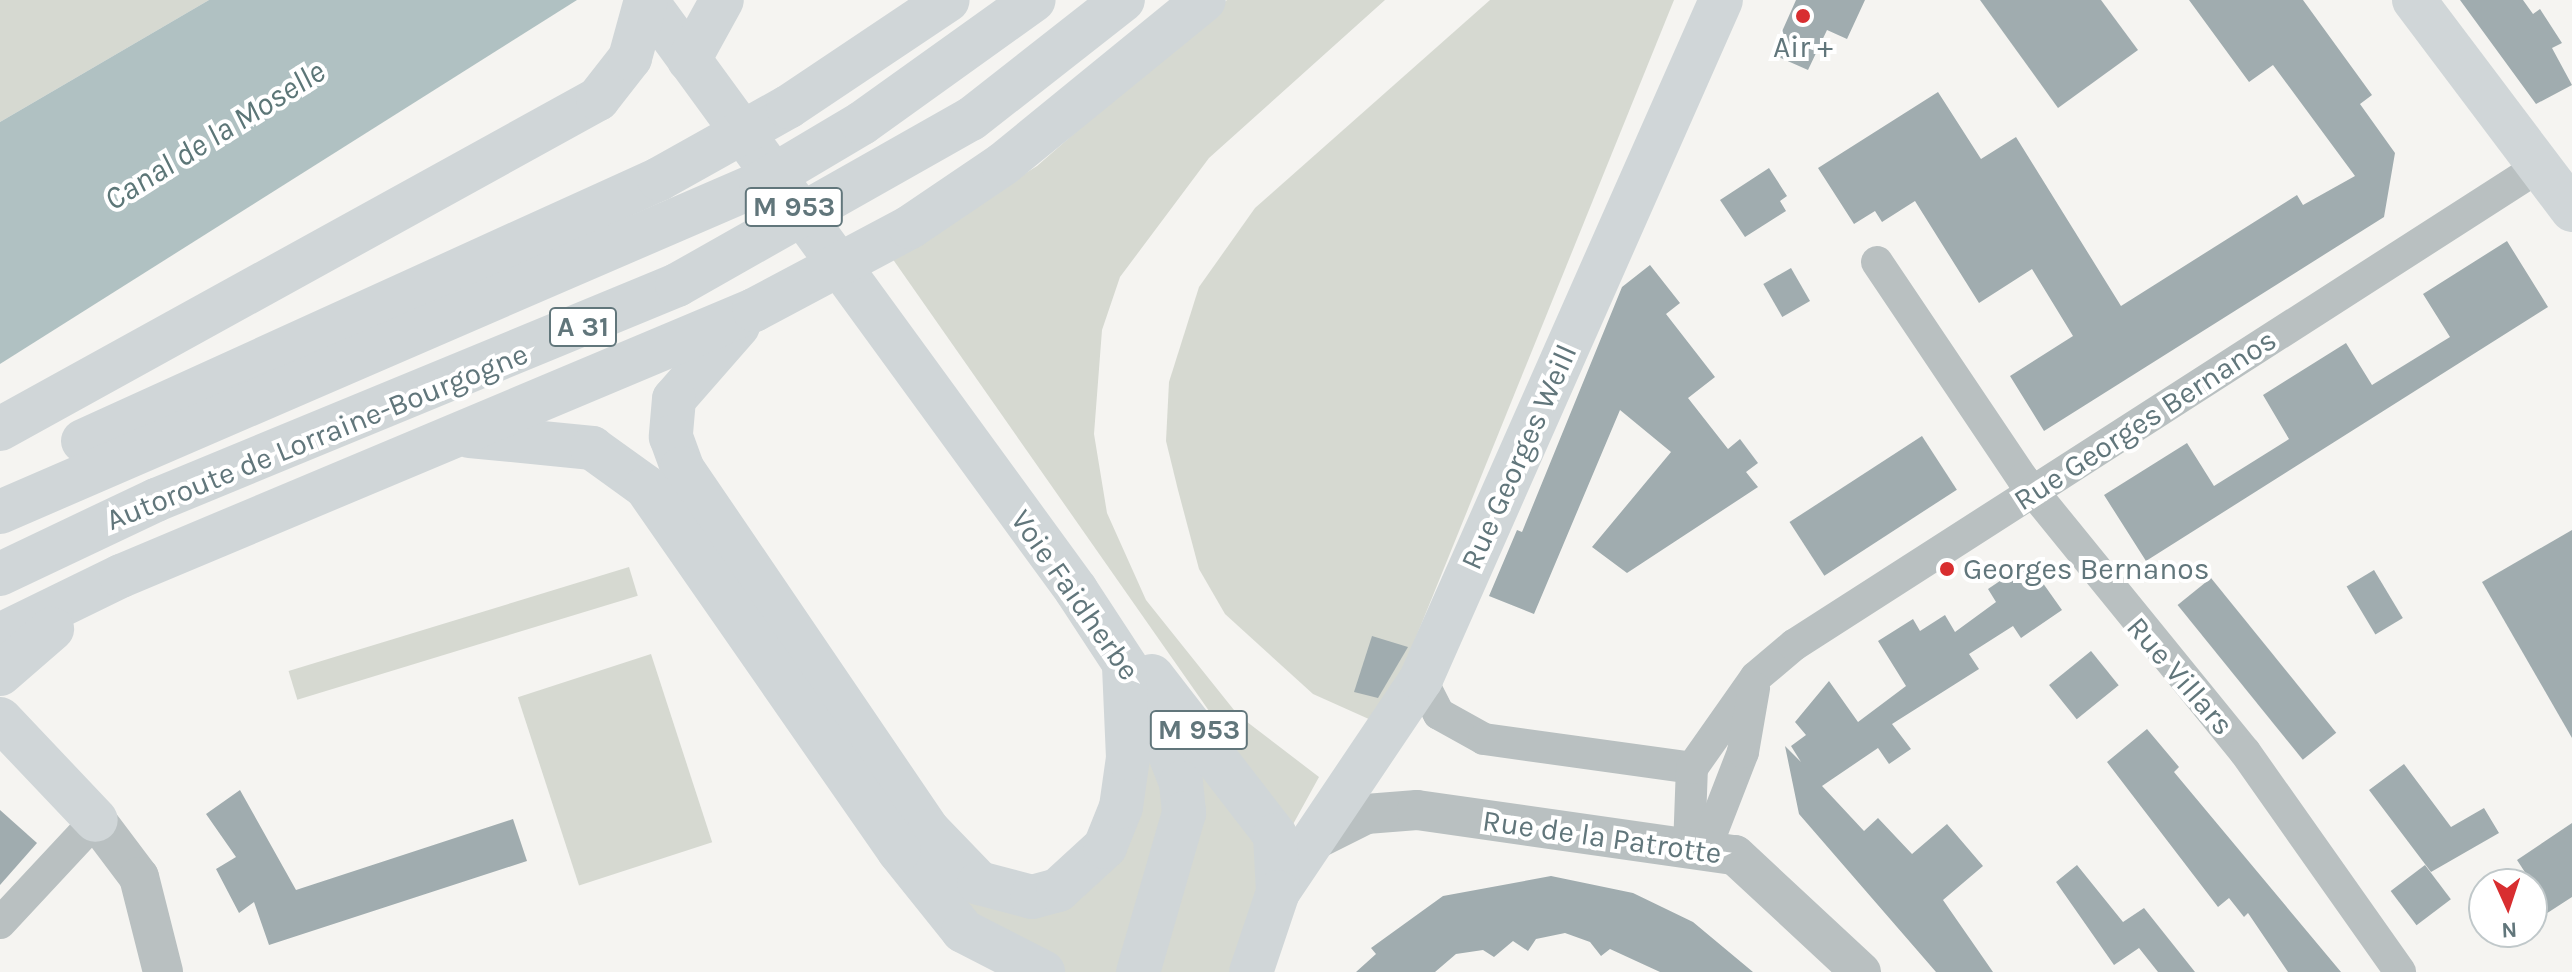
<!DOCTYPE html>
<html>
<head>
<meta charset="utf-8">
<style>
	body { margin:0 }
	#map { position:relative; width:2572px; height:972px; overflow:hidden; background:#f5f4f1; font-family:Karla,sans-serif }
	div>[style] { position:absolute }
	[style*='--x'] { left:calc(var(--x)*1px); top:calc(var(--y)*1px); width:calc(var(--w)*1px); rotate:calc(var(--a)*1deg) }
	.green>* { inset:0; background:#d6d9d1; transform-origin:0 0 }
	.water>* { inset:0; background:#b0c1c2 }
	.building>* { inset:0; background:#a0acaf; transform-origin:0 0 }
	.minor>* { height:32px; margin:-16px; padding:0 16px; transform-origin:16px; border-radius:16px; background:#b9c0c1 }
	.tertiary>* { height:40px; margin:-20px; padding:0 20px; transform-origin:20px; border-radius:20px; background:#b9c0c1 }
	.secondary>* { height:44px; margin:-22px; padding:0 22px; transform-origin:22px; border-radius:22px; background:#d0d6d8 }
	.primary>* { height:44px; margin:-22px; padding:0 22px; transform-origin:22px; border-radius:22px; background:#d0d6d8 }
	.motorway>* { height:44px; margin:-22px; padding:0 22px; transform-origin:22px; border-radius:22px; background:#d0d6d8 }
	.dots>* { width:22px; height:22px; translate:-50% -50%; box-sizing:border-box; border:4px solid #fff; border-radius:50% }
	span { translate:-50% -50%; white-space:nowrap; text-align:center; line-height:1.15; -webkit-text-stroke:8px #fff; paint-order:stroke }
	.shield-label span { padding:2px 6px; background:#fff; border:2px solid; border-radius:6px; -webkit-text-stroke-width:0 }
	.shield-label { font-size:28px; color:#61767b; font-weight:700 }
	.poi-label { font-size:30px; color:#61767b }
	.left { translate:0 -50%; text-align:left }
	.street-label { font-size:30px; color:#61767b }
	.water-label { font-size:32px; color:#5c7677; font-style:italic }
	.north { position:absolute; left:2468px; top:868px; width:80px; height:80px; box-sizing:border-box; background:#fff; border:2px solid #c0c8ca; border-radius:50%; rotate:177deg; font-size:22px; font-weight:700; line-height:32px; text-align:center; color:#61767b }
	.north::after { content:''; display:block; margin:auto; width:28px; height:36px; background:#d82e30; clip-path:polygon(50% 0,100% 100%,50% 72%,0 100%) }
</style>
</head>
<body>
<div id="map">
	<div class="green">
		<i style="clip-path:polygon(0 0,209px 0,0 122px)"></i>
		<i style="clip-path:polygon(1227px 0,1385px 0,1209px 158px,1120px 277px,1102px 330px,1094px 434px,1107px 513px,1146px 600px,1238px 715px,1319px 777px,1291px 828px,892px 258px,1037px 166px)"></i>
		<i style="clip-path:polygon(1490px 0,1674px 0,1389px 704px,1371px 720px,1313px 694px,1225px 614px,1199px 569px,1178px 490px,1166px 441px,1169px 382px,1199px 287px,1255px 208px)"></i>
		<i style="left:629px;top:567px;width:30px;height:356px;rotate:73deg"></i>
		<i style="left:651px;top:654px;width:198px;height:140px;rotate:72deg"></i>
		<i style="clip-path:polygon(1193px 722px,1275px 835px,1251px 972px,1043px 972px,938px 904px,979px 883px,1058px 890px,1128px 758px)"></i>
	</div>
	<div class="water">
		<i style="clip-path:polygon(209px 0,577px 0,0 364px,0 122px)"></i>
	</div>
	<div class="building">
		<i style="clip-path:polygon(1796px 0,1865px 0,1847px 39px,1827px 30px,1808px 70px,1772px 54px)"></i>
		<i style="clip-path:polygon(1980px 0,2101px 0,2138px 50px,2058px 108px)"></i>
		<i style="clip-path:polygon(2189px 0,2303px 0,2372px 95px,2360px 104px,2395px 153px,2384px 217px,2044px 431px,2010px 376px,2073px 336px,2032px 269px,1979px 303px,1915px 201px,1882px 222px,1875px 211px,1854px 224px,1818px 168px,1938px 92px,1981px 159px,2016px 137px,2121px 306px,2297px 195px,2303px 205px,2355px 176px,2273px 65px,2249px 82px)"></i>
		<i style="clip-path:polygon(2460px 0,2523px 0,2533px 14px,2540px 9px,2562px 43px,2552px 48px,2572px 85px,2536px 104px)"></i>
		<i style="clip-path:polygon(1769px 168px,1787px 196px,1780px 201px,1786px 211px,1745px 237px,1720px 200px)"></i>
		<i style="clip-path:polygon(2507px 241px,2548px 307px,2146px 561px,2104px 495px,2187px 443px,2214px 486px,2289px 439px,2263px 395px,2346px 343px,2372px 385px,2450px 337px,2423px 294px)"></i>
		<i style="clip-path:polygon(1650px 265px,1680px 303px,1666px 314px,1715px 377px,1688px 398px,1728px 449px,1740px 439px,1758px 463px,1746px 472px,1758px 487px,1627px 573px,1592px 547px,1671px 452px,1620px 410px,1534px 614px,1489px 596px,1517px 530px,1522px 532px,1622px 287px)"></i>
		<i style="left:1791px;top:268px;width:38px;height:32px;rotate:60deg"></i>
		<i style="left:1922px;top:436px;width:64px;height:158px;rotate:57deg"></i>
		<i style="clip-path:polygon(2572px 530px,2572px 738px,2482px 582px)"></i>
		<i style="clip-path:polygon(2028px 562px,2062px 610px,2021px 638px,2013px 626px,1969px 654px,1979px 669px,1892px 724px,1911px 749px,1889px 764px,1878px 748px,1822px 786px,1864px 831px,1878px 818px,1912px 854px,1947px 824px,1983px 866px,1943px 900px,1993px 972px,1936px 972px,1799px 814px,1785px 746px,1801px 762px,1791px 746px,1806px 735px,1795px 722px,1829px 681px,1858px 722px,1906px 686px,1878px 641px,1913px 619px,1920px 631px,1945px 615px,1955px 632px,1996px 602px,1988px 589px)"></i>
		<i style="left:2374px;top:570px;width:56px;height:32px;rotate:59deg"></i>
		<i style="left:2211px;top:578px;width:199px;height:43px;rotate:51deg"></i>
		<i style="clip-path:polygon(1372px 636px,1408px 647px,1378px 698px,1354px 692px)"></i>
		<i style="left:2091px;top:651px;width:44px;height:54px;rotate:51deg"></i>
		<i style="clip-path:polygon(2147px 729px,2179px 767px,2174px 772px,2341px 972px,2288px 972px,2248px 913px,2244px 917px,2229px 898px,2218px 907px,2107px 762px)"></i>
		<i style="clip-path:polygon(2404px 764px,2451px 827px,2484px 808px,2499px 833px,2431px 872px,2369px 790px)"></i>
		<i style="clip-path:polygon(240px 790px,296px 890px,513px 819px,527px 861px,269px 945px,254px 902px,239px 913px,216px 869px,236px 857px,206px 814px)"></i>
		<i style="clip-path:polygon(0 810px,37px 843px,0 885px)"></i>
		<i style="clip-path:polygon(2572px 823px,2572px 897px,2532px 923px,2532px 883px,2517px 860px)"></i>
		<i style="clip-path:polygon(2077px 865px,2123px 922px,2144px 908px,2195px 972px,2158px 972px,2139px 948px,2114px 965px,2056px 882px)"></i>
		<i style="left:2425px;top:865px;width:43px;height:43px;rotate:53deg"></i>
		<i style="clip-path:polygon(1551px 876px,1633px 893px,1693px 922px,1753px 972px,1660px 972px,1610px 949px,1601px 956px,1590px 942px,1565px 933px,1536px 939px,1528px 951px,1513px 941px,1494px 957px,1483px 950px,1456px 954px,1435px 972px,1356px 972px,1376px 954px,1371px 948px,1443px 896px)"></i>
	</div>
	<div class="minor">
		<i style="--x:1877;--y:262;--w:262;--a:56.1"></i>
		<i style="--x:2023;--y:479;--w:352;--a:50.9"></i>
		<i style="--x:2245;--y:752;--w:269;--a:54.8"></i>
		<i style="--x:1421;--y:679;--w:39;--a:63"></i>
		<i style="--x:1439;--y:714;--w:51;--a:29.1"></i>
		<i style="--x:1484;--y:739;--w:210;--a:7.9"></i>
		<i style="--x:1689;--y:848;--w:80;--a:-87.9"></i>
		<i style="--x:1692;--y:768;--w:111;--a:-54.9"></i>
		<i style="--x:1756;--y:677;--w:50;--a:-40.1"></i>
		<i style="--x:1794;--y:645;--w:883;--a:-32.7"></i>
		<i style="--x:1705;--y:850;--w:105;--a:-68.8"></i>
		<i style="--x:1743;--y:752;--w:65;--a:-80.2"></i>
		<i style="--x:0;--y:923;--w:141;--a:-47"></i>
	</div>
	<div class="tertiary">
		<i style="--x:96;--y:820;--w:71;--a:53"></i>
		<i style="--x:139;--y:877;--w:98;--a:75.8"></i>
		<i style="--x:1306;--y:844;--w:67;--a:-26.6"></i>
		<i style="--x:1366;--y:814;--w:51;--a:-4.5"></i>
		<i style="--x:1417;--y:810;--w:321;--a:8.1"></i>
		<i style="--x:1735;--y:855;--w:172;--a:42.9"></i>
	</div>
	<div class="secondary">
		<i style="--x:2414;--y:0;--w:263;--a:53"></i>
		<i style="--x:1278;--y:892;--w:257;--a:-56.1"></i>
		<i style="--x:1421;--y:679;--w:742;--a:-66.16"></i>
	</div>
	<div class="primary">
		<i style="--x:646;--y:0;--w:730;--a:53.91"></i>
		<i style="--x:1076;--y:590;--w:135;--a:56.8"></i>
		<i style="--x:1150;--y:703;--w:86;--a:68.8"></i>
		<i style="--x:1181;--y:783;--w:30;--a:84"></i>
		<i style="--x:1184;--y:813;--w:166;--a:106.1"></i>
		<i style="--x:1152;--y:676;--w:201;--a:52.3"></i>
		<i style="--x:1275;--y:835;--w:57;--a:87"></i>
		<i style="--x:1278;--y:892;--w:84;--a:108.6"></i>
		<i style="--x:899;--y:851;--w:102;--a:51.3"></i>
		<i style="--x:963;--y:931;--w:90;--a:27.1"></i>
	</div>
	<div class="motorway">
		<i style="--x:689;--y:60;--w:68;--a:-61.2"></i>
		<i style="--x:738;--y:326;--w:97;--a:131.2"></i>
		<i style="--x:674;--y:399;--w:38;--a:95"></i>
		<i style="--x:671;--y:437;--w:33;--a:70"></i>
		<i style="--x:682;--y:468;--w:439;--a:55.8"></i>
		<i style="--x:929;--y:831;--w:72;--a:46.1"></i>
		<i style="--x:979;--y:883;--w:55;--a:14.8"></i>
		<i style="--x:1032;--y:897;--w:27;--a:-15"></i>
		<i style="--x:1058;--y:890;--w:64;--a:-42.5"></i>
		<i style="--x:1105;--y:847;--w:43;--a:-68.2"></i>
		<i style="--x:1121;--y:807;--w:49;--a:-81.9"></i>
		<i style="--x:1128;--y:758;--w:91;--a:-92.5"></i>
		<i style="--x:0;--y:429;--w:683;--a:-28.89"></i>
		<i style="--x:598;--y:99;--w:52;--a:-52"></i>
		<i style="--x:630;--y:58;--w:60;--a:-74.6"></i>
		<i style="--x:470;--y:436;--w:123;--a:5.6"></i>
		<i style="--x:592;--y:448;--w:67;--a:35.8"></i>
		<i style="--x:646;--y:487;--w:443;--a:55.2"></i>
		<i style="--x:83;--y:441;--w:633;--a:-24.46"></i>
		<i style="--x:659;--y:179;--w:148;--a:-29.2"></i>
		<i style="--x:788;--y:107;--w:192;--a:-33.8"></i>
		<i style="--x:0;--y:512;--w:829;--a:-23.38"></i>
		<i style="--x:761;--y:183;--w:117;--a:-30.7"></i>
		<i style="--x:862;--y:123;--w:211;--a:-35.6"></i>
		<i style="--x:0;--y:574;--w:173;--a:-25.4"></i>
		<i style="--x:156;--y:500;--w:564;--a:-22.42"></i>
		<i style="--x:677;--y:285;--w:338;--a:-29.5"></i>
		<i style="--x:971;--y:119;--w:193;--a:-38.1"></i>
		<i style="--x:0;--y:635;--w:135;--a:-26"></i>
		<i style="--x:121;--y:576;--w:687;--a:-22.79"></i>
		<i style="--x:754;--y:310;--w:177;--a:-28"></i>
		<i style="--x:910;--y:227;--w:112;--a:-34.1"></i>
		<i style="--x:1003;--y:164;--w:259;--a:-39.2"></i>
		<i style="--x:0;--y:674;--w:69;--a:-40.9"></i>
		<i style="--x:0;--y:719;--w:139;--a:46.5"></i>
	</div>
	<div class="dots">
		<i style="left:1803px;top:16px;background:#d82e30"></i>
		<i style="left:1947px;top:569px;background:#d82e30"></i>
	</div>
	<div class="shield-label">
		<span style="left:794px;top:207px">M 953</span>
		<span style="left:583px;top:327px">A 31</span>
		<span style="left:1199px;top:730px">M 953</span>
	</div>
	<div class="poi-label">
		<span style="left:1803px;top:47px">Air +</span>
		<span class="left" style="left:1963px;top:569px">Georges Bernanos</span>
	</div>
	<div class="street-label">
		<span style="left:2145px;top:420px;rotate:-33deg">Rue Georges Bernanos</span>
		<span style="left:317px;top:437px;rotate:-22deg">Autoroute de Lorraine-Bourgogne</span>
		<span style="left:1519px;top:457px;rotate:-66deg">Rue Georges Weill</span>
		<span style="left:1075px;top:595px;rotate:55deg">Voie Faidherbe</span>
		<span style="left:2180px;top:676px;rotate:49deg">Rue Villars</span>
		<span style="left:1602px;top:837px;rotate:8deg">Rue de la Patrotte</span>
	</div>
	<div class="water-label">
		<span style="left:215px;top:136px;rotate:-32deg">Canal de la Moselle</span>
	</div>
	<div class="north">N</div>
</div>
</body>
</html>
